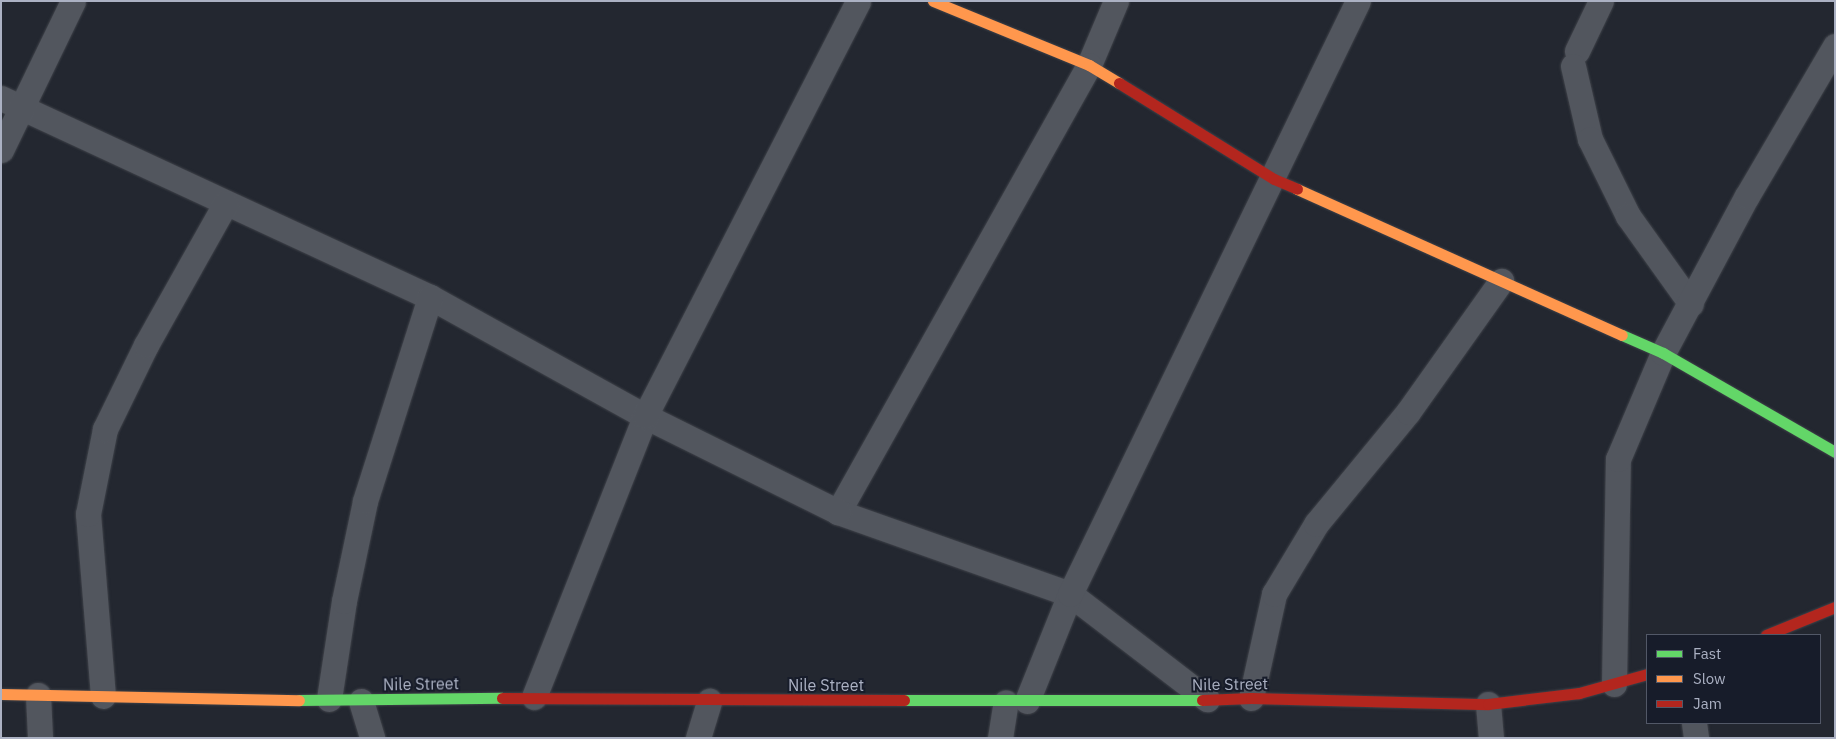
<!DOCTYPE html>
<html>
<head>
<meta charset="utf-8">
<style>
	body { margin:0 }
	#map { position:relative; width:1836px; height:739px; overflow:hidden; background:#232730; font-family:"IBM Plex Sans",sans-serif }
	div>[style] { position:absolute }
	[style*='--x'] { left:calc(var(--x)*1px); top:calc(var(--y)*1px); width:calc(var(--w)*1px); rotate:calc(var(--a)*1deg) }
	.roads { filter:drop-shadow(0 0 1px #3f4249) drop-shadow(0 0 1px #3f4249) }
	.street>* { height:25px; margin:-12.5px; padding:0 12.5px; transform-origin:12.5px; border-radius:12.5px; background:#52565e }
	.fast>* { height:11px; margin:-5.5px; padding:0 5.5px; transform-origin:5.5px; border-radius:5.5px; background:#63d668 }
	.slow>* { height:11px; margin:-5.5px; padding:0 5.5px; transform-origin:5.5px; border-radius:5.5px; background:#ff974d }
	.jam>* { height:11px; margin:-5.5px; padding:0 5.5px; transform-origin:5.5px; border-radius:5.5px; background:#b3261e }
	span { translate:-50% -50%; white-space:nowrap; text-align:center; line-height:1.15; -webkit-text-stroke:4px #171c2a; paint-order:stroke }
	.street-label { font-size:16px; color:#abb1c3 }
	.frame { position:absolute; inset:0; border:2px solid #abb1c3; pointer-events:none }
	.legend { position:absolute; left:1646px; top:634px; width:175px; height:90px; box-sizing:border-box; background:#171c2a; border:1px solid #525867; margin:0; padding:6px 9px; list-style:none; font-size:15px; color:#abb1c3 }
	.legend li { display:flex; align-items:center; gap:10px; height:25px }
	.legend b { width:25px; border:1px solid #525867 }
</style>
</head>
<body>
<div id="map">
	<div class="roads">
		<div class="street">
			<i style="--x:1116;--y:1;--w:69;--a:112.9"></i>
			<i style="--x:1089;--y:65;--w:513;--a:119.32"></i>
			<i style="--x:838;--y:512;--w:246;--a:19.5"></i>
			<i style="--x:1070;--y:594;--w:173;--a:37.5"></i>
			<i style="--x:1577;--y:51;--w:55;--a:-64.4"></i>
			<i style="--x:1573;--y:66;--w:75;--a:76.9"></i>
			<i style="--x:1590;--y:139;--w:86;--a:63.7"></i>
			<i style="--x:1628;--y:216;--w:108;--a:54.4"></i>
			<i style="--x:1;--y:98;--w:473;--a:24.9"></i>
			<i style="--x:430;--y:297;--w:246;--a:29"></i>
			<i style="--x:645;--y:416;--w:216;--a:26.4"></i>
			<i style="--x:1;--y:150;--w:165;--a:-64.2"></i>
			<i style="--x:1614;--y:684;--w:225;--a:-89"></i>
			<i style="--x:1618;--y:459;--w:115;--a:-67"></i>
			<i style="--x:1663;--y:353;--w:178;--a:-61.9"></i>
			<i style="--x:1747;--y:196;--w:174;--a:-59.6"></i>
			<i style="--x:38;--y:695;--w:43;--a:87.3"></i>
			<i style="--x:103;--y:696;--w:183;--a:-94.7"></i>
			<i style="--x:88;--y:514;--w:87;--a:-78.7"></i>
			<i style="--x:105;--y:429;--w:93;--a:-64"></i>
			<i style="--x:146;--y:345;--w:162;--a:-60.7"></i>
			<i style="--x:534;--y:697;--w:302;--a:-68.4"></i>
			<i style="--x:645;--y:416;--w:466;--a:-62.8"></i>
			<i style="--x:1251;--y:698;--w:107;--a:-77.5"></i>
			<i style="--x:1274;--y:594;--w:82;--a:-59"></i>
			<i style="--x:1316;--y:524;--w:145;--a:-50.6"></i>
			<i style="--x:1408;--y:412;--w:161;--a:-54.6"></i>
			<i style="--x:329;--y:699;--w:99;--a:-81.3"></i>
			<i style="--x:344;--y:601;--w:102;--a:-78.1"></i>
			<i style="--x:365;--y:501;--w:214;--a:-72.3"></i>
			<i style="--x:361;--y:701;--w:39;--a:73"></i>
			<i style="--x:1027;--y:701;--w:115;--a:-68.1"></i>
			<i style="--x:1070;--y:594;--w:659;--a:-64.1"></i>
			<i style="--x:1488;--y:704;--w:34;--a:85"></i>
			<i style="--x:1694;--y:723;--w:15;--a:82"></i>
			<i style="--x:698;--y:738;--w:39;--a:-73"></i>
			<i style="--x:1000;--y:738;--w:36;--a:-81"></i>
		</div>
		<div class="fast">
			<i style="--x:1622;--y:335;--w:45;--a:23.7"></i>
			<i style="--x:1663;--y:353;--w:198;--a:29.9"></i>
			<i style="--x:299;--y:700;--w:203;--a:-0.6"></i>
			<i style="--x:904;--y:700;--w:298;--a:0"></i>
		</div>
		<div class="slow">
			<i style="--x:933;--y:1;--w:169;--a:22.3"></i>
			<i style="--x:1089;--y:65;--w:35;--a:31"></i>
			<i style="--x:1297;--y:189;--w:356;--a:24.2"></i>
			<i style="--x:1;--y:694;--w:298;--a:1.2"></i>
		</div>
		<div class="jam">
			<i style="--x:1119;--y:83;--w:182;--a:31.8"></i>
			<i style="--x:1274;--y:179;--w:25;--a:23"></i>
			<i style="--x:1766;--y:635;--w:74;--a:-22.1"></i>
			<i style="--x:502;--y:698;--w:402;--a:0.3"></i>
			<i style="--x:1202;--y:700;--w:49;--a:-2.3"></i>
			<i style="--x:1251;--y:698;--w:237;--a:1.5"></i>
			<i style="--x:1488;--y:704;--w:92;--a:-6.9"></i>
			<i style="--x:1579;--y:693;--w:71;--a:-15.6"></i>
		</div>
	</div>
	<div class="street-label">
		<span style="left:421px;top:684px;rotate:-1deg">Nile Street</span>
		<span style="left:1230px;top:684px;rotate:-1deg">Nile Street</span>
		<span style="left:826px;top:685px">Nile Street</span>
	</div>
	<div class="frame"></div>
	<ul class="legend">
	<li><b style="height:6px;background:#63d668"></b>Fast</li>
	<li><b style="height:6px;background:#ff974d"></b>Slow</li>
	<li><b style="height:6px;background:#b3261e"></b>Jam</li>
	</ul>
</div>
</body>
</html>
